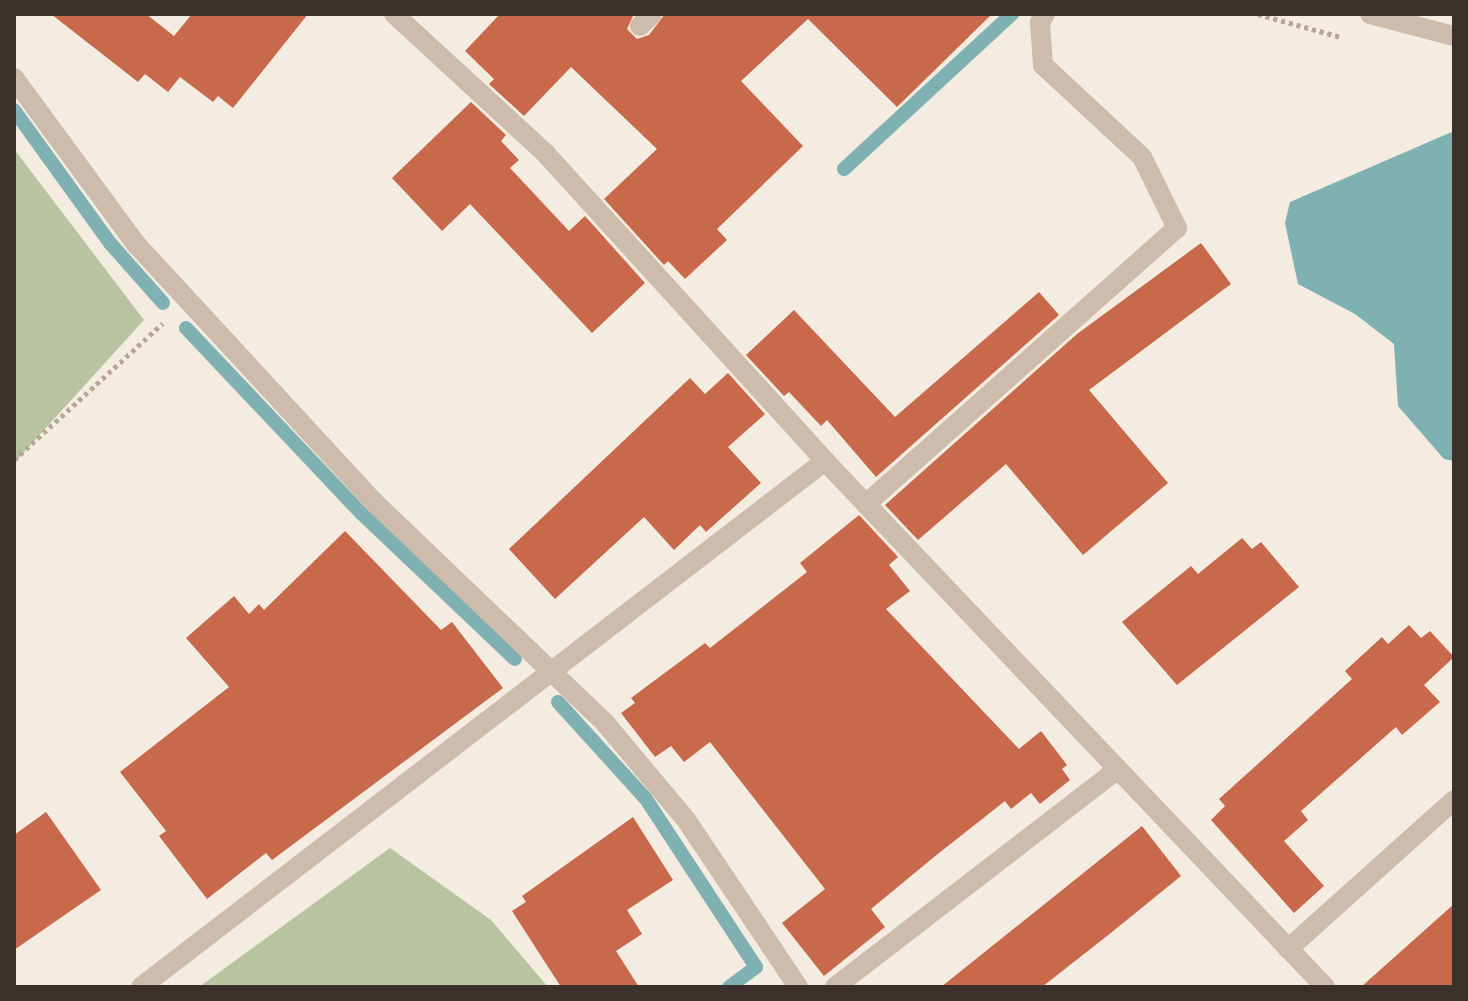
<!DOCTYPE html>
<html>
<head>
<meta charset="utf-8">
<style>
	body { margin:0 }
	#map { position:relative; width:1468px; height:1001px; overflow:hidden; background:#f4ebe1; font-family:"IBM Plex Sans",sans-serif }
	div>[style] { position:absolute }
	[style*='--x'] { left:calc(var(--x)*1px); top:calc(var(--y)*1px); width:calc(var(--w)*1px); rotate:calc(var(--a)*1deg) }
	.green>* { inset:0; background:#b8c4a0 }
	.water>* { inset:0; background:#7fb0b2 }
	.stream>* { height:14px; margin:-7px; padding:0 7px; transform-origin:7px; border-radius:7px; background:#7fb0b2 }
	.building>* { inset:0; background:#c8694b }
	.path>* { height:5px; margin-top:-2.5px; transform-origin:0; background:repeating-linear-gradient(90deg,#b9a596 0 4px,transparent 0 8px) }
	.minor>* { height:20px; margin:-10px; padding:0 10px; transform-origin:10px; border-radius:10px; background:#cdbbac }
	span { translate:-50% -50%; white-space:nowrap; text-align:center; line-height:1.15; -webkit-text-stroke:7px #fbf5ee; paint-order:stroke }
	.frame { position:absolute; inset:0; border:16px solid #3b302b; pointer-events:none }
</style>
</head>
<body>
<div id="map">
	<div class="green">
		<i style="clip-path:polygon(14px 149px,144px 320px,14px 463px)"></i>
		<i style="clip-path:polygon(390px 848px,491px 920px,548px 987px,199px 987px)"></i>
	</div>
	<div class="water">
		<i style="clip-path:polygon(1454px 131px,1454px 461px,1444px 459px,1398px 406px,1394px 344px,1355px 314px,1298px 284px,1285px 223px,1290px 202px)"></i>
	</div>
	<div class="stream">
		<i style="--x:14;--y:110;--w:164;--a:54.2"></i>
		<i style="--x:110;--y:243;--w:80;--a:48.5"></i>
		<i style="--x:844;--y:169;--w:229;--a:-42.7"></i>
		<i style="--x:186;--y:328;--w:255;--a:46.6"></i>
		<i style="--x:361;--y:513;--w:212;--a:43.5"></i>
		<i style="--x:558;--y:702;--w:131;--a:47.8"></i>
		<i style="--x:646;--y:799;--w:201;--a:56.8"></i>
		<i style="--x:756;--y:967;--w:34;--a:143"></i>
	</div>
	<div class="building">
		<i style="clip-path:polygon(51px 14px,146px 14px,174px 36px,192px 14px,308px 14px,233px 108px,218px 96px,213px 102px,180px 77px,168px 92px,145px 74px,138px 82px)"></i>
		<i style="clip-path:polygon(500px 14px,634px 14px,627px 29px,637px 39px,649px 35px,665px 14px,992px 14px,897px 107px,808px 19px,741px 81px,803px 146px,717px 229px,727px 240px,685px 279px,668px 261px,664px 265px,604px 199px,657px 149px,571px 67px,524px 116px,489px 84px,494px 79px,465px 51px)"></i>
		<i style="clip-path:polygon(471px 102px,506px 135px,501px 141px,519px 160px,510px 168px,569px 231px,585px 216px,645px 283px,592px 333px,470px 204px,442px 231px,392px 178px)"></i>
		<i style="clip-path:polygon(1201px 243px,1231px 284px,1089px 390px,1168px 483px,1083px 555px,1006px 464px,918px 540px,885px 505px,1077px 334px)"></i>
		<i style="clip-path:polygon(1039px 292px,1059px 315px,876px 477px,827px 420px,821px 426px,789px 392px,784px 396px,746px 355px,794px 310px,895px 417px)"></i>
		<i style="clip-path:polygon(728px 373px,765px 414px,728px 447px,761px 483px,706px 532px,700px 525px,674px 550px,644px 517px,555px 599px,509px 549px,690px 378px,705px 394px)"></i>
		<i style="clip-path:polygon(859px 515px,898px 557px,889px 565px,910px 591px,886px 609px,1019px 749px,1041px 731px,1067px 765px,1062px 769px,1070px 780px,1040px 804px,1031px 793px,1011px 809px,1005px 801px,934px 857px,871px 909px,885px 927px,824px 976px,782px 923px,825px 889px,710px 742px,684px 762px,671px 746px,655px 757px,621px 713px,635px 703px,631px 698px,705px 643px,710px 648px,807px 572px,800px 563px)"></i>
		<i style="clip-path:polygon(345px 531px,441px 630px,452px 622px,503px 688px,272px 860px,266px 853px,207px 899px,159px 836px,166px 831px,120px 772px,229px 687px,186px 638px,234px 596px,249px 614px,259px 604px,264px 610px)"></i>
		<i style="clip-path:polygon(1242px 538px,1252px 549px,1261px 542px,1299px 587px,1177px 685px,1122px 622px,1191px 566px,1198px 574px)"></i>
		<i style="clip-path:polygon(1409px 625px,1421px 638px,1430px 631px,1454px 657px,1424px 685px,1440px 702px,1402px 735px,1396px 727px,1301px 811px,1308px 820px,1284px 841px,1324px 886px,1294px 913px,1211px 820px,1225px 806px,1219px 799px,1352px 679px,1345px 671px,1382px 637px,1388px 644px)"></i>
		<i style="clip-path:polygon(46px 812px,101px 890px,14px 950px,14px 835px)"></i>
		<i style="clip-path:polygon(633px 817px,673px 880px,627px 910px,642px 934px,616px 951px,639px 987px,561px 987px,512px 911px,526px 902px,522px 896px)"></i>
		<i style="clip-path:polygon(1142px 826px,1181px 876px,1112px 932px,1042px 987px,941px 987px)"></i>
		<i style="clip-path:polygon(1454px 904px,1454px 987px,1361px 987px)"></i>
	</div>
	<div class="path">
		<i style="--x:1258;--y:14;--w:86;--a:15.5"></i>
		<i style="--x:14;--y:460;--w:202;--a:-42.6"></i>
	</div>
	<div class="minor">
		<i style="--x:394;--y:14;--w:207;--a:42.6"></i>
		<i style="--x:546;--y:154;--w:415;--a:47.7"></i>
		<i style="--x:825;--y:461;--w:726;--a:46.45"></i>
		<i style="--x:1370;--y:14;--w:87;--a:14.7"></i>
		<i style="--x:640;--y:26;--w:17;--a:-45"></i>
		<i style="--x:14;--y:78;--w:206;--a:53.7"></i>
		<i style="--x:136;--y:244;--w:351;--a:47.3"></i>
		<i style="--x:374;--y:502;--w:321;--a:43.7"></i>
		<i style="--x:606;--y:724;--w:126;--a:50.1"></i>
		<i style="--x:687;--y:821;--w:200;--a:56.2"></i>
		<i style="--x:866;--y:504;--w:416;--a:-41.6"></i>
		<i style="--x:1177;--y:228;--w:79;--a:-116.2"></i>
		<i style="--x:1142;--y:157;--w:135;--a:-137.1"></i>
		<i style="--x:1043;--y:65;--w:43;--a:-94"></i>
		<i style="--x:1040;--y:22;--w:9;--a:-58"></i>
		<i style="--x:1288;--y:949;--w:223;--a:-41.9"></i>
		<i style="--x:141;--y:987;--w:863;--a:-37.56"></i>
		<i style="--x:835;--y:987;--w:357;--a:-37.6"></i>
	</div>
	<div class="frame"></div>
</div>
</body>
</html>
